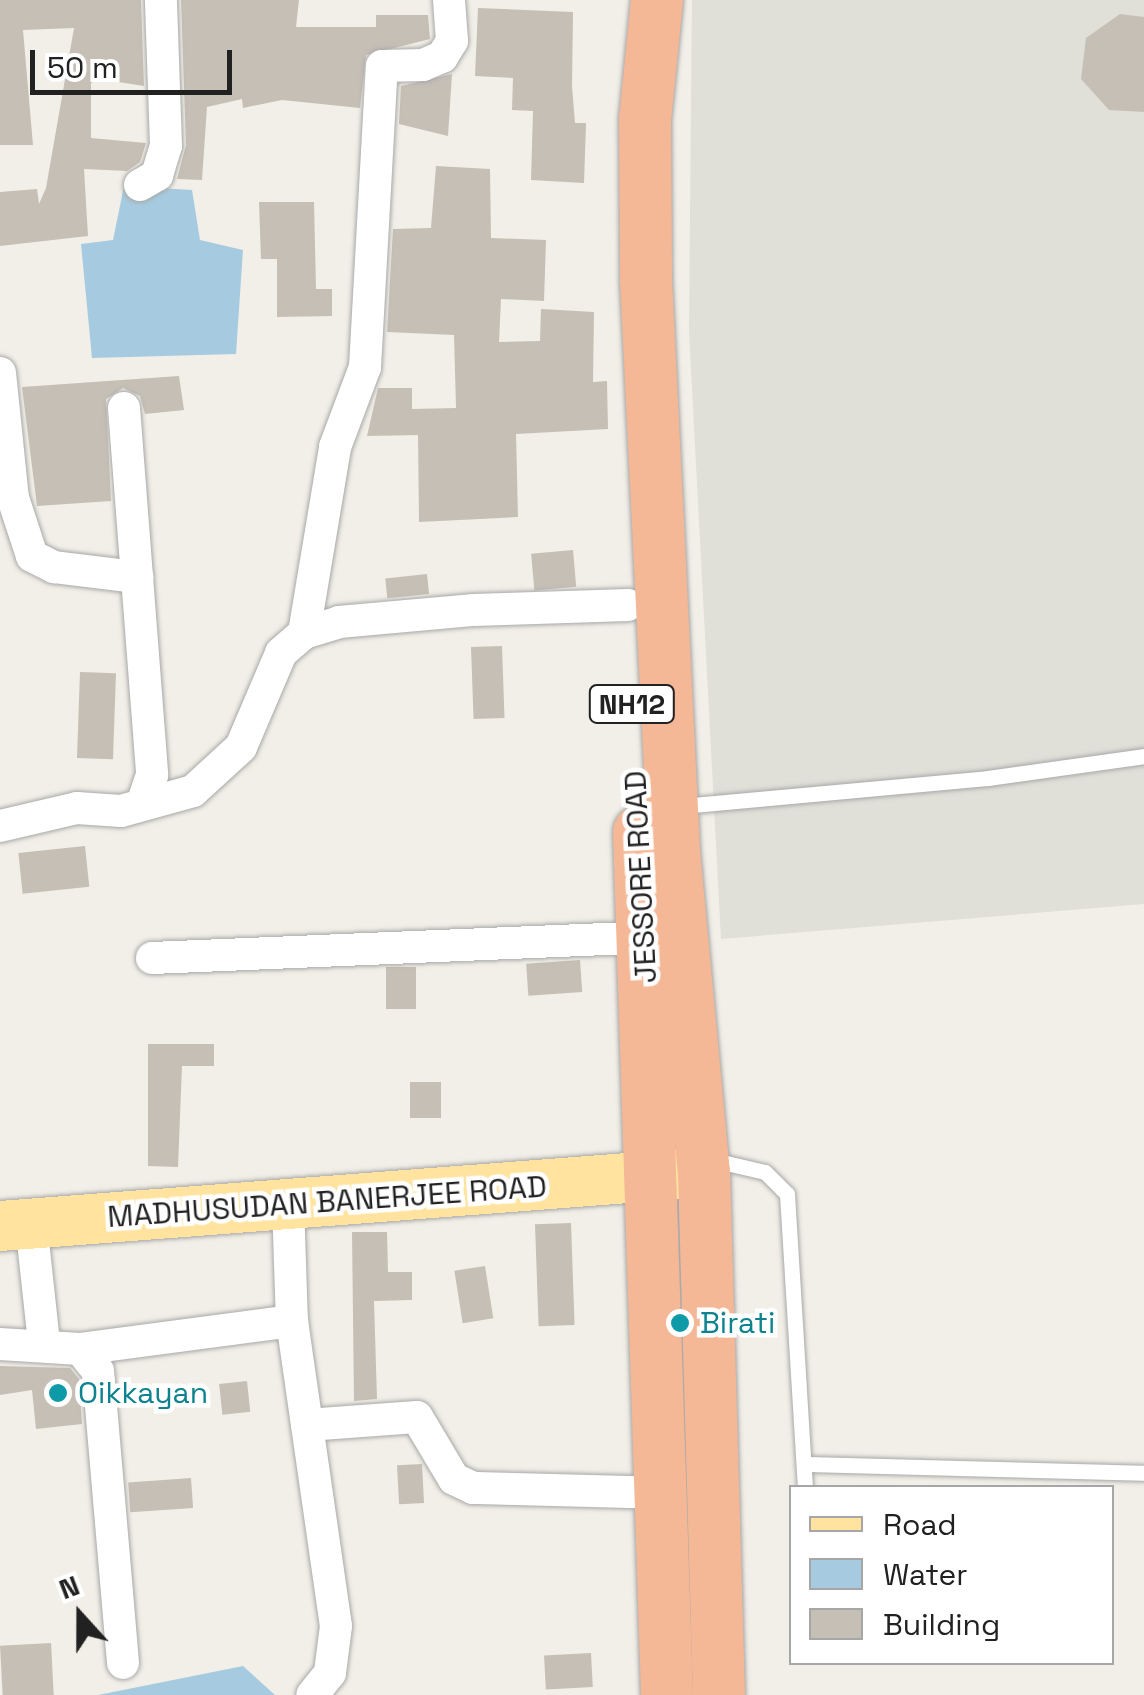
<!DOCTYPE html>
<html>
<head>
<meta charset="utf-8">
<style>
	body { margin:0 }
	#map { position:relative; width:1144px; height:1695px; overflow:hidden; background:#f1efe7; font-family:"Space Grotesk",sans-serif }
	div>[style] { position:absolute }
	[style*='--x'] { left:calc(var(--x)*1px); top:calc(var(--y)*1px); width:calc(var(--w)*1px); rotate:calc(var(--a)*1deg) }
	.airport>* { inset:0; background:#e0dfd8 }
	.water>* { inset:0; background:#a6cbe0 }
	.building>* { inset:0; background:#c6bfb6; transform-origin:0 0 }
	.roads { filter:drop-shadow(0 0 2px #a8a8a8) drop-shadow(0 0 2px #a8a8a8) }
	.service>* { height:15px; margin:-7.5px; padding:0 7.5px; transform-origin:7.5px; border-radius:7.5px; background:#fff }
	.minor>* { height:32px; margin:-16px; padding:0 16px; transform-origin:16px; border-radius:16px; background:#fff }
	.primary>* { height:50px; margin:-25px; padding:0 25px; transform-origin:25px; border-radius:25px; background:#ffe39e }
	.trunk>* { height:52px; margin:-26px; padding:0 26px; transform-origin:26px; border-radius:26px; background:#f5b897 }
	.dots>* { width:28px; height:28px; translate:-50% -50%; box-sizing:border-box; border:5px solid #fff; border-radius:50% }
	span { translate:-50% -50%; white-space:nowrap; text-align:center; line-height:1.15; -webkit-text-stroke:9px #fff; paint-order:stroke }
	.shield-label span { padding:2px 8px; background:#fff; border:2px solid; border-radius:8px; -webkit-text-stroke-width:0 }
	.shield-label { font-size:28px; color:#212121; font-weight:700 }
	.street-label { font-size:30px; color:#212121 }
	.culture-label { font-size:30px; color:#0d838f }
	.left { translate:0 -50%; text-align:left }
	.legend { position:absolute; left:789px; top:1485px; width:325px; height:180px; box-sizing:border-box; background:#fff; border:2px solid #a6a6a6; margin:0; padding:12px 18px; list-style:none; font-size:30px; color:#212121 }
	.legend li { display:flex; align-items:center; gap:20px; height:50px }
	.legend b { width:50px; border:2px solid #a6a6a6 }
	.north { position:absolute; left:30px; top:1565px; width:100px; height:100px; -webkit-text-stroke:8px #fff; paint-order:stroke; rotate:339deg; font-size:28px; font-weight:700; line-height:40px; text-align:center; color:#212121 }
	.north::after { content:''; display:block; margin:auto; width:35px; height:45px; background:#212121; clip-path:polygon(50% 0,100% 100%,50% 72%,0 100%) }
	.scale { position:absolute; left:30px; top:50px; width:202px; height:45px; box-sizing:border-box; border:5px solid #212121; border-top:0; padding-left:12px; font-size:30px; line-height:35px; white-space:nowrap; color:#212121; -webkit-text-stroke:8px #fff; paint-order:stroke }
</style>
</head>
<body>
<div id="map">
	<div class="airport">
		<i style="clip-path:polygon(692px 0,1144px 0,1144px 904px,721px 939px,689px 331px)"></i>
	</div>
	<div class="water">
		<i style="clip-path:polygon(124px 186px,192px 190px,200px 240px,243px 250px,236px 354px,92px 358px,81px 244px,113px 240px)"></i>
		<i style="clip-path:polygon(243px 1666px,275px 1695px,98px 1695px)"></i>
	</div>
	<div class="building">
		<i style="clip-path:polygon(0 0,141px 0,144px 86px,99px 79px,91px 83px,91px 138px,146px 143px,140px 162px,127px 171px,84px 169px,88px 236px,0 246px,0 192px,37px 189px,39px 204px,46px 188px,74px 28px,23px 30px,33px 145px,0 145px)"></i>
		<i style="clip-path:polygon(181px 0,299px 0,296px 27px,376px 27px,376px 15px,428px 15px,430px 39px,366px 55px,360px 108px,282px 100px,243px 108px,242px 99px,207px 107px,202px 180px,177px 179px,186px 145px)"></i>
		<i style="clip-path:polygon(478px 8px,573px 12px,572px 86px,575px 123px,586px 123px,584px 183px,531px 180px,533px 111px,512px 110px,513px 78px,475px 76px)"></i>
		<i style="clip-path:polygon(1120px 14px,1144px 17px,1144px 112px,1109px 110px,1081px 79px,1086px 38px)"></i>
		<i style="clip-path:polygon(452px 74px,448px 136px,399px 124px,401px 86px)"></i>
		<i style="clip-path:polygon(436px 166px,490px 169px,491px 238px,546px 240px,544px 301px,501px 299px,499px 342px,540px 341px,541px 309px,594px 312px,593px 382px,607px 381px,608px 429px,516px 434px,518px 517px,419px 522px,418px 435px,367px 436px,378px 388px,412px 388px,412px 409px,456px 408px,454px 335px,387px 332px,393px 229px,431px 228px)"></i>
		<i style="clip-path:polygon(259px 202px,314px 202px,316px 289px,332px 289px,332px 316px,277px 317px,277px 259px,261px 259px)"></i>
		<i style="clip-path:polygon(179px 376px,184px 410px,145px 414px,140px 396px,123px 388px,106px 399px,111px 501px,37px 506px,22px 387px)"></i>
		<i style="left:573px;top:550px;width:37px;height:42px;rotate:85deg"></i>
		<i style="left:427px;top:574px;width:20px;height:42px;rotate:84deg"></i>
		<i style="left:502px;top:646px;width:72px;height:31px;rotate:88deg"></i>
		<i style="left:80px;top:672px;width:36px;height:86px;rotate:2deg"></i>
		<i style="left:85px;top:846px;width:41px;height:67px;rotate:84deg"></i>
		<i style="left:580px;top:960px;width:32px;height:54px;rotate:86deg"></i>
		<i style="left:416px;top:967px;width:42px;height:30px;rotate:90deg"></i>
		<i style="clip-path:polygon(148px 1044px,214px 1044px,214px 1066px,182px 1066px,178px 1167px,148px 1166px)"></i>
		<i style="left:410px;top:1082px;width:31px;height:36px"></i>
		<i style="left:571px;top:1223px;width:102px;height:36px;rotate:88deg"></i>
		<i style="clip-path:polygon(352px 1232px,387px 1232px,388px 1272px,412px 1272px,412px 1300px,374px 1301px,377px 1399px,354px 1401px)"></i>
		<i style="left:485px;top:1266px;width:53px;height:31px;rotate:81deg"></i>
		<i style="clip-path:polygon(0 1366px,70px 1368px,79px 1379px,82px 1424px,36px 1429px,32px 1390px,0 1395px)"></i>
		<i style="left:247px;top:1381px;width:31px;height:28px;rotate:84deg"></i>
		<i style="left:422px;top:1464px;width:39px;height:25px;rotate:87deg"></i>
		<i style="left:191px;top:1478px;width:30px;height:63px;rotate:86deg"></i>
		<i style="left:51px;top:1643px;width:52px;height:51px;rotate:87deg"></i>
		<i style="left:591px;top:1653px;width:34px;height:47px;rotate:87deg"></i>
	</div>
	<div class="roads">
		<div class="service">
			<i style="--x:681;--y:806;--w:308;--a:-5.2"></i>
			<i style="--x:988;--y:778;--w:158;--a:-8"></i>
			<i style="--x:712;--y:1167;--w:11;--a:-27"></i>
			<i style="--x:722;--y:1162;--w:44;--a:13.1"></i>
			<i style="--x:765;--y:1172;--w:31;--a:45"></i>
			<i style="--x:787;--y:1194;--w:295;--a:86.5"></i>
			<i style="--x:805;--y:1464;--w:339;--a:1.5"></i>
		</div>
		<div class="minor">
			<i style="--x:140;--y:185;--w:20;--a:-30"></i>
			<i style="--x:157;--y:175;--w:30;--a:-73"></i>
			<i style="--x:166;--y:146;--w:146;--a:-92"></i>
			<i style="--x:0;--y:373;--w:126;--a:84.1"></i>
			<i style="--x:13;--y:498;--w:61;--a:71.9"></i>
			<i style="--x:32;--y:556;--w:25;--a:27"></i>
			<i style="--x:54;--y:567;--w:84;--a:6.9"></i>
			<i style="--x:124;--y:408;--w:368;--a:85.6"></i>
			<i style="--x:152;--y:775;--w:28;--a:109"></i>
			<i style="--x:304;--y:633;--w:189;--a:-80.5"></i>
			<i style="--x:335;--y:447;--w:85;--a:-69.4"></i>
			<i style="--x:365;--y:367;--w:301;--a:-86.8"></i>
			<i style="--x:382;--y:66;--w:41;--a:-1.4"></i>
			<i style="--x:423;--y:65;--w:21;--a:-23"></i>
			<i style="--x:442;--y:57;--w:19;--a:-58"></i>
			<i style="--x:452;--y:41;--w:41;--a:-94.2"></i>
			<i style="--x:0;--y:826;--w:79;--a:-13.2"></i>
			<i style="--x:77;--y:808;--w:44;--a:3.9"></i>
			<i style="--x:121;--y:811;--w:75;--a:-15.5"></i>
			<i style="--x:193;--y:791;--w:65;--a:-42.5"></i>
			<i style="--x:241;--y:747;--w:102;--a:-66.9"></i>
			<i style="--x:281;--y:653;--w:30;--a:-41"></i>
			<i style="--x:304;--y:633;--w:37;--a:-17"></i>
			<i style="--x:339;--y:622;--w:136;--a:-5.1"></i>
			<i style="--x:474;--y:610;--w:154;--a:-1.9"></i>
			<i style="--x:152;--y:958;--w:492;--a:-2.4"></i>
			<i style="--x:288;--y:1203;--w:118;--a:88.1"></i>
			<i style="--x:292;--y:1321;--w:308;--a:81.8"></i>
			<i style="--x:336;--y:1626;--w:47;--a:97.3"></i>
			<i style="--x:330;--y:1673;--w:28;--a:129"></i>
			<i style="--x:31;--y:1223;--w:120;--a:83.8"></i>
			<i style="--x:0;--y:1344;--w:80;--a:3.6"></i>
			<i style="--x:80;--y:1349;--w:28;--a:51"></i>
			<i style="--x:98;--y:1371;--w:293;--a:85.1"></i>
			<i style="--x:80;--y:1349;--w:214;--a:-7.5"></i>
			<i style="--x:307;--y:1425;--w:110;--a:-4.2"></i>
			<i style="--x:417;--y:1417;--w:72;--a:59.2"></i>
			<i style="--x:454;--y:1479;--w:21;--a:25"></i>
			<i style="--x:473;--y:1488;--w:188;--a:1.5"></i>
		</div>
		<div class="primary">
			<i style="--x:0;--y:1226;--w:695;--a:-4.37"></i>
		</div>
		<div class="trunk">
			<i style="--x:657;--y:0;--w:121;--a:95.7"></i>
			<i style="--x:645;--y:120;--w:160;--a:89.6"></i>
			<i style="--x:646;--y:280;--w:572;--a:87.19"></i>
			<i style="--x:674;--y:851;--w:322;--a:84.7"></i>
			<i style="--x:704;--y:1172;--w:523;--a:88.36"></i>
			<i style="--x:639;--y:832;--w:863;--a:88.14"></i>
		</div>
	</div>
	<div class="dots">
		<i style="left:680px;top:1323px;background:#0f9aa8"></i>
		<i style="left:58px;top:1393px;background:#0f9aa8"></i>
	</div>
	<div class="shield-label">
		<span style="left:632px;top:704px">NH12</span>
	</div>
	<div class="street-label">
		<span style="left:641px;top:877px;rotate:-93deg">JESSORE ROAD</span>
		<span style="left:327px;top:1202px;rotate:-4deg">MADHUSUDAN BANERJEE ROAD</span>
	</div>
	<div class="culture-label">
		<span class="left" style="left:700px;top:1323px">Birati</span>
		<span class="left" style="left:78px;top:1393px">Oikkayan</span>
	</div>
	<ul class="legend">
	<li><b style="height:12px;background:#ffe39e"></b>Road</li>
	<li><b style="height:28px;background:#a6cbe0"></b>Water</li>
	<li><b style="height:28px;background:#c6bfb6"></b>Building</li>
	</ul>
	<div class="north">N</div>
	<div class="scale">50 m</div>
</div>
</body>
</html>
